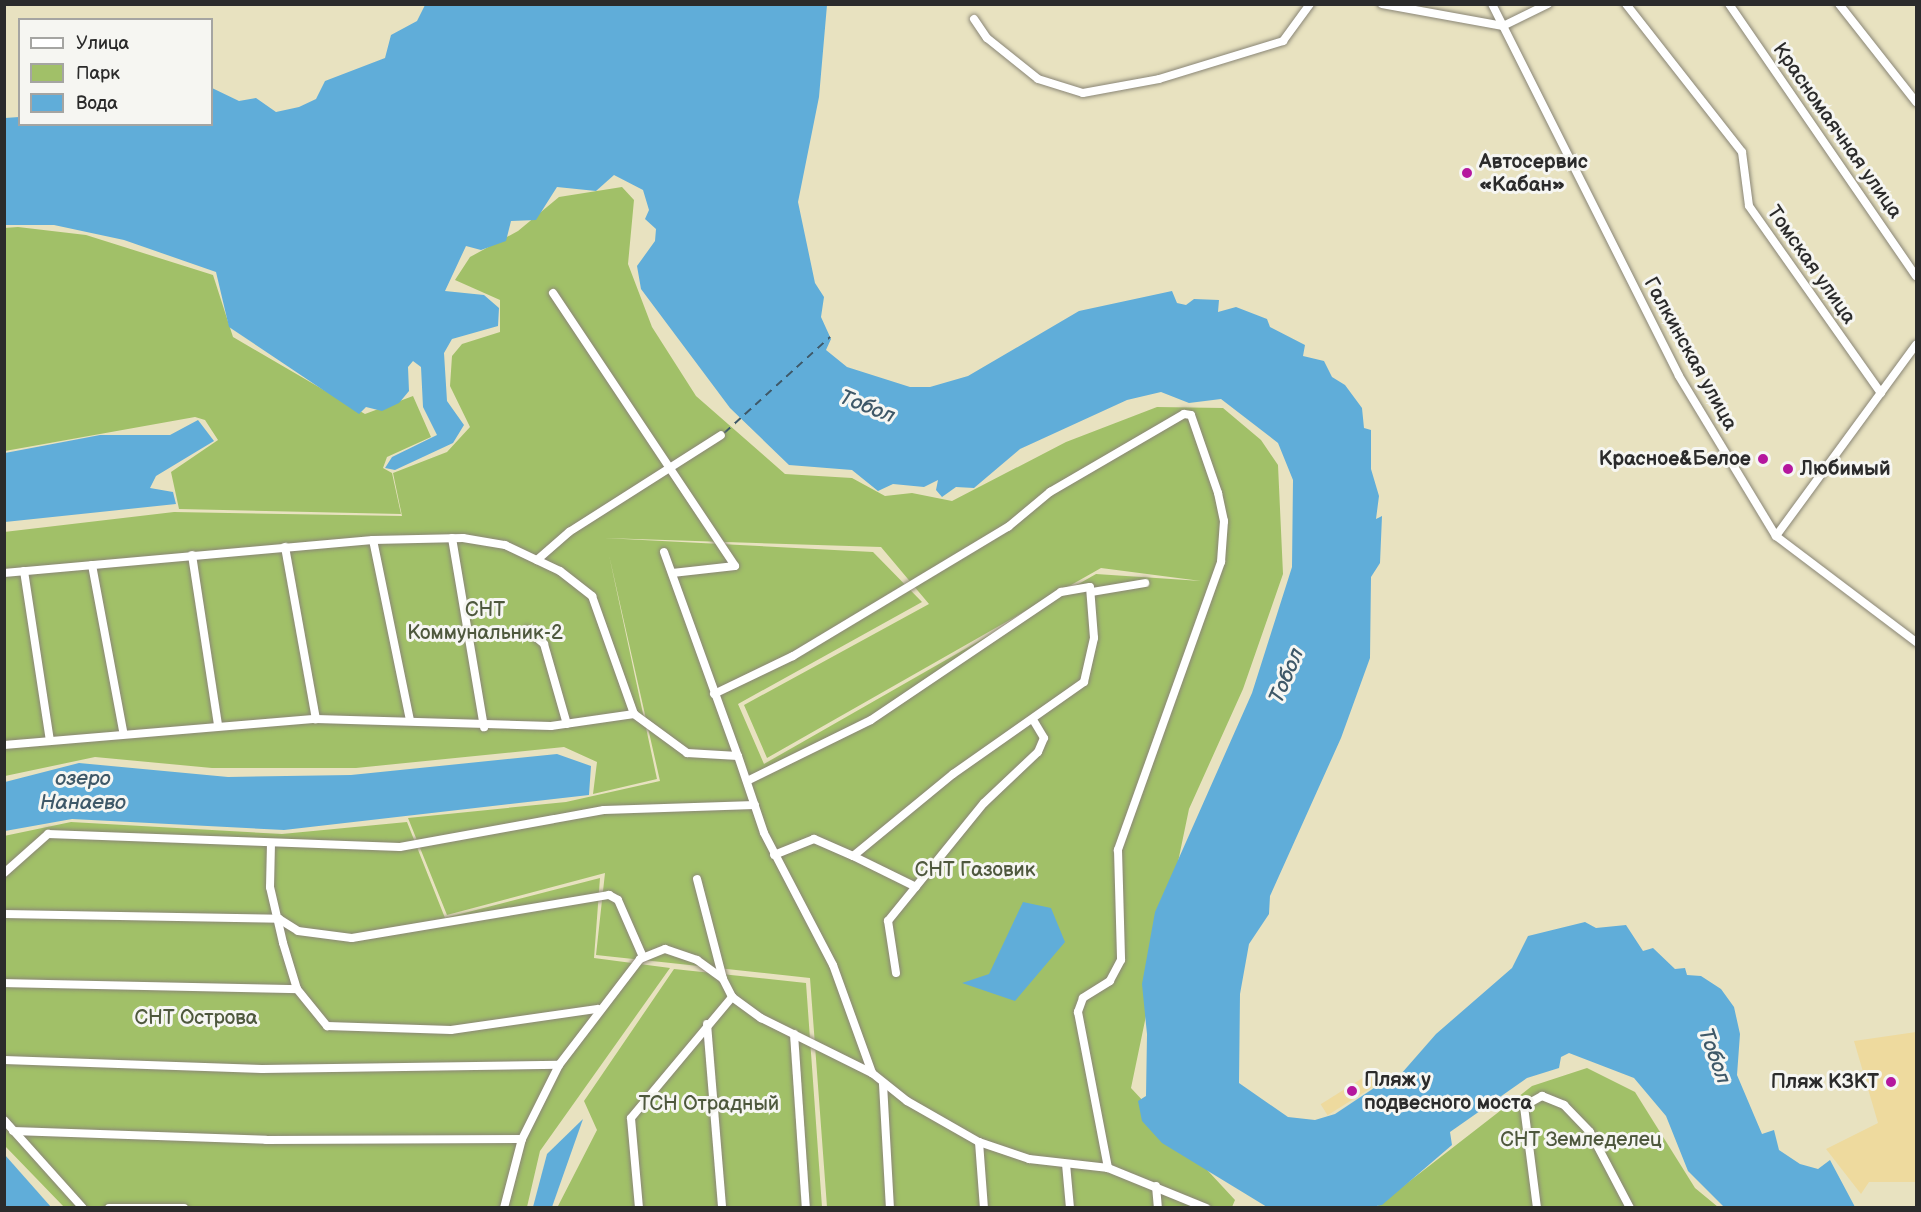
<!DOCTYPE html>
<html>
<head>
<meta charset="utf-8">
<style>
	body { margin:0 }
	#map { position:relative; width:1921px; height:1212px; overflow:hidden; background:#e8e2c0; font-family:"Balsamiq Sans",sans-serif }
	div>[style] { position:absolute }
	[style*='--x'] { left:calc(var(--x)*1px); top:calc(var(--y)*1px); width:calc(var(--w)*1px); rotate:calc(var(--a)*1deg) }
	.green>* { inset:0; background:#a1c068 }
	.sand>* { inset:0; background:#eeda9e; transform-origin:0 0 }
	.water>* { inset:0; background:#60add9 }
	.ferry>* { height:1.5px; margin-top:-0.75px; transform-origin:0; background:repeating-linear-gradient(90deg,#3e5868 0 8px,transparent 0 14px) }
	.roads { filter:drop-shadow(0 0 2px #8a8676) drop-shadow(0 0 2px #8a8676) }
	.minor>* { height:8px; margin:-4px; padding:0 4px; transform-origin:4px; border-radius:4px; background:#fff }
	.dots>* { width:16px; height:16px; translate:-50% -50%; box-sizing:border-box; border:3px solid #f6f6f2; border-radius:50% }
	span { translate:-50% -50%; white-space:nowrap; text-align:center; line-height:1.15; -webkit-text-stroke:6px #f6f6f2; paint-order:stroke }
	.street-label { font-size:20px; color:#2b2b2b }
	.poi-label { font-size:20px; color:#2b2b2b; font-weight:700 }
	.left { translate:0 -50%; text-align:left }
	.right { translate:-100% -50%; text-align:right }
	.park-label { font-size:20px; color:#4e583d }
	.water-label { font-size:21px; color:#3e5868; font-style:italic }
	.frame { position:absolute; inset:0; border:6px solid #2b2b2b; pointer-events:none }
	.legend { position:absolute; left:18px; top:18px; width:195px; height:108px; box-sizing:border-box; background:#f6f6f2; border:2px solid #a5a5a2; margin:0; padding:8px 10px; list-style:none; font-size:18px; color:#2b2b2b }
	.legend li { display:flex; align-items:center; gap:12px; height:30px }
	.legend b { width:30px; border:2px solid #a5a5a2 }
</style>
</head>
<body>
<div id="map">
	<div class="green">
		<i style="clip-path:polygon(evenodd,622px 187px,634px 200px,628px 264px,652px 327px,696px 396px,785px 474px,852px 478px,885px 496px,912px 493px,952px 501px,1066px 442px,1157px 407px,1223px 408px,1261px 440px,1278px 465px,1283px 574px,1243px 689px,1189px 809px,1131px 1088px,1235px 1200px,1232px 1207px,827px 1207px,810px 978px,596px 955px,605px 873px,447px 915px,408px 818px,566px 802px,660px 781px,609px 555px,657px 779px,593px 794px,597px 762px,564px 747px,356px 768px,212px 768px,95px 757px,5px 776px,4px 532px,174px 512px,402px 516px,393px 473px,447px 452px,470px 427px,450px 386px,452px 356px,462px 344px,500px 332px,500px 300px,455px 280px,470px 257px,518px 231px,559px 197px,622px 187px,604px 538px,881px 547px,929px 604px,744px 705px,767px 758px,1101px 568px,1201px 581px,1096px 574px,764px 764px,738px 704px,922px 602px,873px 552px,604px 538px)"></i>
		<i style="clip-path:polygon(18px 227px,86px 235px,213px 275px,233px 337px,365px 414px,413px 396px,431px 437px,387px 457px,383px 468px,392px 473px,401px 514px,179px 509px,171px 472px,218px 440px,205px 420px,195px 417px,5px 451px,4px 228px)"></i>
		<i style="clip-path:polygon(71px 822px,282px 834px,407px 822px,445px 918px,600px 878px,594px 958px,670px 968px,540px 1151px,527px 1207px,64px 1207px,5px 1146px,4px 836px)"></i>
		<i style="clip-path:polygon(674px 969px,806px 983px,822px 1207px,557px 1208px,597px 1130px,584px 1101px)"></i>
		<i style="clip-path:polygon(1587px 1068px,1635px 1092px,1695px 1188px,1718px 1207px,1375px 1208px,1532px 1086px)"></i>
	</div>
	<div class="sand">
		<i style="clip-path:polygon(1916px 1032px,1916px 1182px,1869px 1182px,1861px 1194px,1826px 1149px,1878px 1123px,1854px 1041px)"></i>
		<i style="left:1369px;top:1074px;width:13px;height:57px;rotate:58deg"></i>
	</div>
	<div class="water">
		<i style="clip-path:polygon(436px 4px,827px 5px,819px 97px,798px 202px,815px 283px,824px 297px,821px 317px,831px 339px,826px 350px,847px 367px,910px 387px,930px 387px,968px 376px,1079px 311px,1172px 291px,1177px 303px,1186px 305px,1194px 299px,1219px 300px,1218px 312px,1236px 307px,1267px 319px,1270px 327px,1305px 345px,1303px 356px,1324px 361px,1332px 377px,1345px 385px,1362px 408px,1364px 428px,1371px 430px,1371px 469px,1379px 496px,1376px 519px,1382px 516px,1380px 563px,1371px 577px,1370px 658px,1341px 738px,1270px 896px,1269px 914px,1249px 944px,1240px 994px,1239px 1083px,1288px 1117px,1315px 1120px,1335px 1114px,1386px 1080px,1394px 1082px,1436px 1034px,1512px 968px,1528px 936px,1585px 922px,1596px 928px,1626px 925px,1643px 951px,1653px 948px,1675px 969px,1685px 968px,1687px 975px,1701px 976px,1721px 989px,1734px 1007px,1740px 1034px,1737px 1075px,1762px 1134px,1774px 1130px,1779px 1150px,1800px 1164px,1818px 1169px,1830px 1160px,1855px 1207px,1724px 1207px,1688px 1171px,1666px 1116px,1634px 1078px,1569px 1053px,1561px 1057px,1559px 1068px,1527px 1078px,1450px 1132px,1452px 1145px,1382px 1205px,1371px 1207px,1267px 1207px,1162px 1143px,1142px 1121px,1138px 1101px,1146px 1096px,1147px 1034px,1142px 984px,1155px 912px,1252px 693px,1292px 567px,1293px 480px,1278px 443px,1221px 399px,1189px 403px,1161px 392px,1127px 400px,1020px 449px,974px 488px,956px 487px,942px 497px,936px 490px,938px 480px,924px 487px,893px 484px,878px 491px,852px 470px,789px 465px,730px 408px,641px 289px,637px 266px,655px 241px,656px 229px,645px 219px,649px 210px,643px 190px,614px 175px,596px 191px,557px 187px,536px 220px,511px 221px,506px 241px,481px 250px,466px 246px,445px 291px,484px 295px,499px 308px,498px 326px,452px 339px,444px 353px,447px 401px,464px 425px,453px 443px,395px 470px,385px 468px,392px 457px,437px 435px,423px 407px,421px 367px,413px 361px,408px 367px,409px 391px,399px 403px,382px 411px,366px 407px,359px 414px,229px 327px,216px 272px,124px 240px,54px 225px,5px 225px,5px 118px,19px 117px,20px 124px,212px 124px,212px 88px,239px 101px,256px 98px,276px 112px,299px 107px,316px 99px,325px 81px,385px 58px,391px 35px,417px 21px,425px 5px)"></i>
		<i style="clip-path:polygon(198px 420px,214px 441px,156px 476px,150px 488px,173px 492px,176px 504px,5px 522px,5px 453px,100px 435px,170px 435px)"></i>
		<i style="clip-path:polygon(557px 754px,591px 766px,589px 795px,284px 830px,72px 819px,5px 831px,5px 782px,79px 763px,228px 777px,351px 775px)"></i>
		<i style="clip-path:polygon(1023px 902px,1051px 908px,1065px 942px,1015px 1001px,962px 983px,989px 974px)"></i>
		<i style="clip-path:polygon(583px 1119px,552px 1207px,533px 1207px,547px 1154px)"></i>
		<i style="clip-path:polygon(4px 1155px,5px 1155px,51px 1207px,5px 1207px)"></i>
	</div>
	<div class="ferry">
		<i style="--x:724;--y:433;--w:143;--a:-42.2"></i>
	</div>
	<div class="roads">
		<div class="minor">
			<i style="--x:1382;--y:4;--w:123;--a:10.3"></i>
			<i style="--x:1503;--y:26;--w:50;--a:-26.1"></i>
			<i style="--x:1492;--y:4;--w:416;--a:63.3"></i>
			<i style="--x:1679;--y:376;--w:187;--a:58.8"></i>
			<i style="--x:1776;--y:536;--w:176;--a:37.1"></i>
			<i style="--x:1626;--y:4;--w:188;--a:51.9"></i>
			<i style="--x:1742;--y:152;--w:54;--a:82.6"></i>
			<i style="--x:1749;--y:206;--w:229;--a:54.8"></i>
			<i style="--x:1729;--y:4;--w:330;--a:55.5"></i>
			<i style="--x:1839;--y:4;--w:125;--a:51.8"></i>
			<i style="--x:974;--y:19;--w:23;--a:56"></i>
			<i style="--x:987;--y:38;--w:65;--a:38.8"></i>
			<i style="--x:1038;--y:79;--w:47;--a:17.3"></i>
			<i style="--x:1083;--y:93;--w:77;--a:-10.4"></i>
			<i style="--x:1159;--y:79;--w:130;--a:-17"></i>
			<i style="--x:1283;--y:41;--w:46;--a:-53.9"></i>
			<i style="--x:553;--y:293;--w:328;--a:56.3"></i>
			<i style="--x:735;--y:566;--w:63;--a:173.7"></i>
			<i style="--x:1776;--y:536;--w:237;--a:-53.8"></i>
			<i style="--x:452;--y:538;--w:192;--a:80.4"></i>
			<i style="--x:373;--y:540;--w:184;--a:78.4"></i>
			<i style="--x:285;--y:547;--w:175;--a:79.8"></i>
			<i style="--x:664;--y:552;--w:217;--a:70.1"></i>
			<i style="--x:192;--y:555;--w:172;--a:81.3"></i>
			<i style="--x:537;--y:560;--w:43;--a:-41.2"></i>
			<i style="--x:569;--y:532;--w:180;--a:-32.5"></i>
			<i style="--x:92;--y:565;--w:169;--a:79.4"></i>
			<i style="--x:24;--y:571;--w:171;--a:81.3"></i>
			<i style="--x:4;--y:573;--w:370;--a:-5.1"></i>
			<i style="--x:373;--y:540;--w:90;--a:-1.3"></i>
			<i style="--x:463;--y:538;--w:43;--a:9.5"></i>
			<i style="--x:505;--y:545;--w:61;--a:25.3"></i>
			<i style="--x:560;--y:571;--w:41;--a:38"></i>
			<i style="--x:592;--y:596;--w:125;--a:70.4"></i>
			<i style="--x:1092;--y:592;--w:54;--a:-9.6"></i>
			<i style="--x:527;--y:630;--w:22;--a:39"></i>
			<i style="--x:544;--y:644;--w:83;--a:74"></i>
			<i style="--x:714;--y:694;--w:88;--a:-25.7"></i>
			<i style="--x:793;--y:656;--w:251;--a:-31"></i>
			<i style="--x:1008;--y:527;--w:55;--a:-39.8"></i>
			<i style="--x:1050;--y:492;--w:155;--a:-30.2"></i>
			<i style="--x:1184;--y:414;--w:7;--a:8"></i>
			<i style="--x:1191;--y:415;--w:83;--a:70.9"></i>
			<i style="--x:1218;--y:493;--w:29;--a:78"></i>
			<i style="--x:1224;--y:521;--w:41;--a:94.2"></i>
			<i style="--x:1221;--y:562;--w:306;--a:109.7"></i>
			<i style="--x:1118;--y:850;--w:110;--a:88.4"></i>
			<i style="--x:1121;--y:960;--w:24;--a:118"></i>
			<i style="--x:1110;--y:981;--w:32;--a:148"></i>
			<i style="--x:1083;--y:998;--w:15;--a:110"></i>
			<i style="--x:1078;--y:1012;--w:159;--a:79.1"></i>
			<i style="--x:4;--y:745;--w:313;--a:-4.8"></i>
			<i style="--x:316;--y:719;--w:235;--a:1.7"></i>
			<i style="--x:551;--y:726;--w:84;--a:-8.2"></i>
			<i style="--x:634;--y:714;--w:66;--a:36.3"></i>
			<i style="--x:687;--y:753;--w:51;--a:3.4"></i>
			<i style="--x:738;--y:756;--w:81;--a:71.3"></i>
			<i style="--x:764;--y:833;--w:149;--a:62.4"></i>
			<i style="--x:833;--y:965;--w:115;--a:70.1"></i>
			<i style="--x:747;--y:781;--w:138;--a:-26.2"></i>
			<i style="--x:871;--y:720;--w:229;--a:-34"></i>
			<i style="--x:1061;--y:592;--w:29;--a:-10"></i>
			<i style="--x:1090;--y:587;--w:51;--a:85.5"></i>
			<i style="--x:1094;--y:638;--w:45;--a:102.8"></i>
			<i style="--x:1084;--y:682;--w:160;--a:144.9"></i>
			<i style="--x:953;--y:774;--w:129;--a:140.6"></i>
			<i style="--x:853;--y:856;--w:43;--a:-156.4"></i>
			<i style="--x:814;--y:839;--w:43;--a:158.2"></i>
			<i style="--x:271;--y:843;--w:44;--a:91.3"></i>
			<i style="--x:270;--y:887;--w:57;--a:76.9"></i>
			<i style="--x:283;--y:943;--w:48;--a:73.1"></i>
			<i style="--x:297;--y:989;--w:48;--a:51"></i>
			<i style="--x:327;--y:1026;--w:124;--a:1.8"></i>
			<i style="--x:451;--y:1030;--w:148;--a:-8.2"></i>
			<i style="--x:853;--y:856;--w:70;--a:26.2"></i>
			<i style="--x:4;--y:873;--w:59;--a:-41.6"></i>
			<i style="--x:48;--y:834;--w:352;--a:2.1"></i>
			<i style="--x:400;--y:847;--w:207;--a:-10.3"></i>
			<i style="--x:604;--y:810;--w:151;--a:-1.9"></i>
			<i style="--x:697;--y:879;--w:103;--a:75.4"></i>
			<i style="--x:4;--y:914;--w:275;--a:1"></i>
			<i style="--x:279;--y:919;--w:22;--a:32"></i>
			<i style="--x:298;--y:931;--w:54;--a:7.4"></i>
			<i style="--x:352;--y:938;--w:261;--a:-9.5"></i>
			<i style="--x:609;--y:895;--w:10;--a:29"></i>
			<i style="--x:618;--y:900;--w:62;--a:66.3"></i>
			<i style="--x:896;--y:973;--w:53;--a:-98.7"></i>
			<i style="--x:888;--y:921;--w:152;--a:-50.9"></i>
			<i style="--x:984;--y:803;--w:74;--a:-43.4"></i>
			<i style="--x:1038;--y:752;--w:15;--a:-67"></i>
			<i style="--x:1044;--y:738;--w:21;--a:-121"></i>
			<i style="--x:4;--y:983;--w:293;--a:1.2"></i>
			<i style="--x:707;--y:1024;--w:185;--a:85.3"></i>
			<i style="--x:794;--y:1034;--w:174;--a:86.1"></i>
			<i style="--x:4;--y:1060;--w:258;--a:2"></i>
			<i style="--x:262;--y:1069;--w:297;--a:-0.8"></i>
			<i style="--x:883;--y:1084;--w:124;--a:86.8"></i>
			<i style="--x:4;--y:1120;--w:118;--a:48.1"></i>
			<i style="--x:13;--y:1131;--w:253;--a:2"></i>
			<i style="--x:266;--y:1140;--w:256;--a:-0.2"></i>
			<i style="--x:979;--y:1142;--w:66;--a:85.7"></i>
			<i style="--x:1066;--y:1164;--w:44;--a:84.8"></i>
			<i style="--x:1156;--y:1186;--w:22;--a:85"></i>
			<i style="--x:109;--y:1208;--w:75;--a:0"></i>
			<i style="--x:504;--y:1208;--w:71;--a:-75.4"></i>
			<i style="--x:522;--y:1139;--w:83;--a:-63.4"></i>
			<i style="--x:559;--y:1065;--w:133;--a:-52.6"></i>
			<i style="--x:640;--y:959;--w:27;--a:-22"></i>
			<i style="--x:665;--y:949;--w:34;--a:19"></i>
			<i style="--x:697;--y:960;--w:32;--a:36"></i>
			<i style="--x:723;--y:979;--w:20;--a:63"></i>
			<i style="--x:639;--y:1208;--w:90;--a:-95.1"></i>
			<i style="--x:631;--y:1118;--w:158;--a:-50.1"></i>
			<i style="--x:732;--y:997;--w:36;--a:36"></i>
			<i style="--x:761;--y:1018;--w:124;--a:26.4"></i>
			<i style="--x:872;--y:1073;--w:45;--a:38.7"></i>
			<i style="--x:907;--y:1101;--w:83;--a:29.7"></i>
			<i style="--x:979;--y:1142;--w:53;--a:18.8"></i>
			<i style="--x:1029;--y:1159;--w:80;--a:6.5"></i>
			<i style="--x:1108;--y:1168;--w:106;--a:22.2"></i>
			<i style="--x:1537;--y:1208;--w:103;--a:-97.3"></i>
			<i style="--x:1524;--y:1106;--w:21;--a:-29"></i>
			<i style="--x:1542;--y:1096;--w:24;--a:22"></i>
			<i style="--x:1564;--y:1105;--w:37;--a:46"></i>
			<i style="--x:1590;--y:1132;--w:86;--a:62.2"></i>
		</div>
	</div>
	<div class="dots">
		<i style="left:1467px;top:173px;background:#b5179e"></i>
		<i style="left:1763px;top:459px;background:#b5179e"></i>
		<i style="left:1788px;top:469px;background:#b5179e"></i>
		<i style="left:1891px;top:1082px;background:#b5179e"></i>
		<i style="left:1352px;top:1091px;background:#b5179e"></i>
	</div>
	<div class="street-label">
		<span style="left:1837px;top:131px;rotate:55deg">Красномаячная улица</span>
		<span style="left:1811px;top:265px;rotate:55deg">Томская улица</span>
		<span style="left:1690px;top:354px;rotate:61deg">Галкинская улица</span>
	</div>
	<div class="poi-label">
		<span class="left" style="left:1479px;top:174px">Автосервис<br>«Кабан»</span>
		<span class="right" style="left:1751px;top:459px">Красное&amp;Белое</span>
		<span class="left" style="left:1800px;top:469px">Любимый</span>
		<span class="left" style="left:1364px;top:1092px">Пляж у<br>подвесного моста</span>
		<span class="right" style="left:1879px;top:1082px">Пляж КЗКТ</span>
	</div>
	<div class="park-label">
		<span style="left:485px;top:622px">СНТ<br>Коммунальник-2</span>
		<span style="left:975px;top:870px">СНТ Газовик</span>
		<span style="left:196px;top:1018px">СНТ Острова</span>
		<span style="left:709px;top:1104px">ТСН Отрадный</span>
		<span style="left:1581px;top:1140px">СНТ Земледелец</span>
	</div>
	<div class="water-label">
		<span style="left:867px;top:407px;rotate:21deg">Тобол</span>
		<span style="left:1287px;top:676px;rotate:-67deg">Тобол</span>
		<span style="left:83px;top:791px">озеро<br>Нанаево</span>
		<span style="left:1714px;top:1056px;rotate:70deg">Тобол</span>
	</div>
	<div class="frame"></div>
	<ul class="legend">
	<li><b style="height:8px;background:#fff"></b>Улица</li>
	<li><b style="height:16px;background:#a1c068"></b>Парк</li>
	<li><b style="height:16px;background:#60add9"></b>Вода</li>
	</ul>
</div>
</body>
</html>
